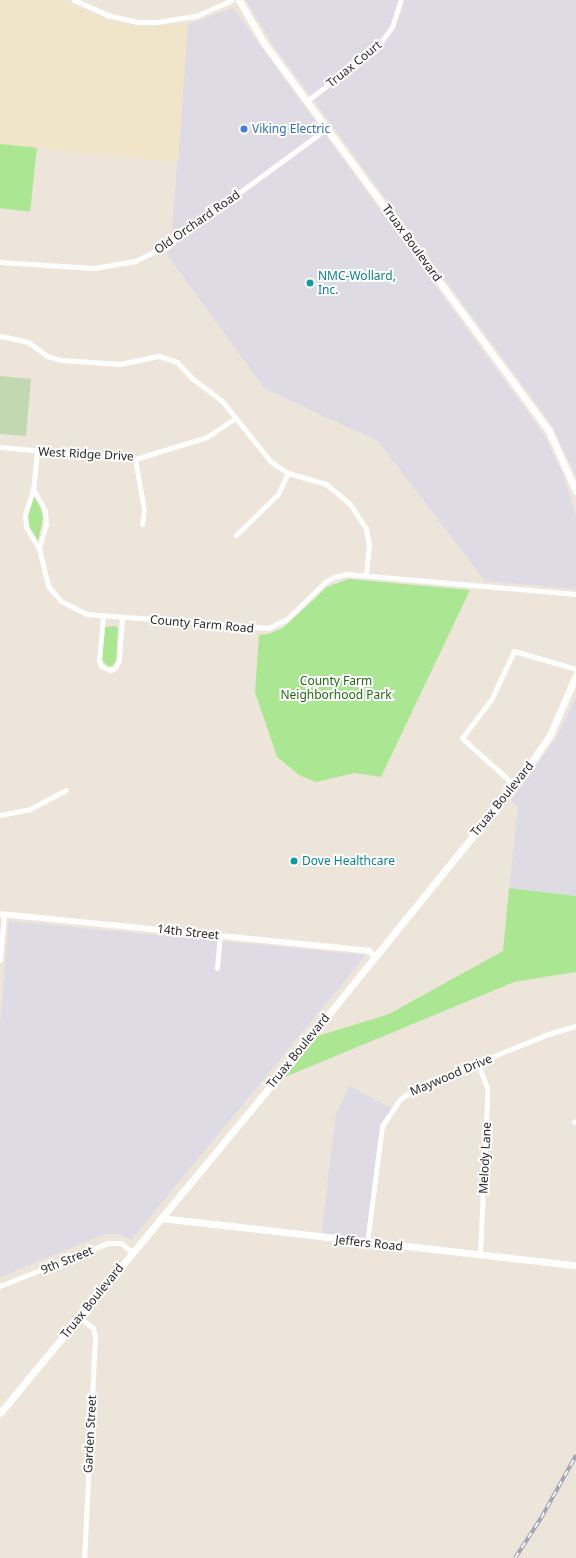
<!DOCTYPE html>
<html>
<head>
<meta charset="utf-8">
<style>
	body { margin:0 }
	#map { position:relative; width:576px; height:1558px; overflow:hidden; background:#ede5da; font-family:"Noto Sans",sans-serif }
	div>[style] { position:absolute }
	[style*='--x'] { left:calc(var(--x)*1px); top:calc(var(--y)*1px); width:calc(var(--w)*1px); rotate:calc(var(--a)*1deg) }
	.industrial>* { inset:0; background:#dedbe4 }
	.education>* { inset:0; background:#f0e5c8 }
	.green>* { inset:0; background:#abe793; transform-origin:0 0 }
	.cemetery>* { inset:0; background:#c1d8b0 }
	.minor>* { height:5px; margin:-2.5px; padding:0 2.5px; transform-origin:2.5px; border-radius:2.5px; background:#fff }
	.tertiary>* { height:6px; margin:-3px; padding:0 3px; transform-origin:3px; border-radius:3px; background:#fff }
	.secondary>* { height:7px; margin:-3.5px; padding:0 3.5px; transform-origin:3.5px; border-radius:3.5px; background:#fff }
	.rail>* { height:3.5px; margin-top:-1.75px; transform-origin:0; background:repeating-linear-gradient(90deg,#fff 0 6px,#9d9fb5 0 12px); box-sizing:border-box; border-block:1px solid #9d9fb5 }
	.dots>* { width:11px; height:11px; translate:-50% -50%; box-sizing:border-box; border:2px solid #fff; border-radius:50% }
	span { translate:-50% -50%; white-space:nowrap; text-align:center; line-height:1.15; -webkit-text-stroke:4px #fff; paint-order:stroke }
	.street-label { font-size:12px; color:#292929 }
	.shop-label { font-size:12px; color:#366cbe }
	.left { translate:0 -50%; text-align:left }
	.culture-label { font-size:12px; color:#0d838f }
	.park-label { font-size:12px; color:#236b15 }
</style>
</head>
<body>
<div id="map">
	<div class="industrial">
		<i style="clip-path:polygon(246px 0,576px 0,576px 476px,552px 426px,535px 402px,276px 49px)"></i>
		<i style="clip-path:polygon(233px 8px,544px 435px,562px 472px,576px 515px,576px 589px,485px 581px,378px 441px,265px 389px,166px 253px,174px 247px,172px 231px,188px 24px)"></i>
		<i style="clip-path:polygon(576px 697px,576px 896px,509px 888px,518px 808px,511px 800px,557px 737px)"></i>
		<i style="clip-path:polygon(9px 921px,366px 955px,131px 1240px,119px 1234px,105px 1234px,0 1277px,0 1024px)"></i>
		<i style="clip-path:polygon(349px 1086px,392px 1108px,386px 1117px,367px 1243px,321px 1237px,336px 1114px)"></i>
	</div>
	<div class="education">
		<i style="clip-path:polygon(0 0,62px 0,105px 19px,133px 26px,154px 27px,188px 24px,178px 162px,0 144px)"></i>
	</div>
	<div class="green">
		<i style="left:0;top:144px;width:37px;height:64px;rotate:6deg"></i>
		<i style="clip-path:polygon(34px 496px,40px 505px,43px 518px,38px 541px,30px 528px,28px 516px)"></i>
		<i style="clip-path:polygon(349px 579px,470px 590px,381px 777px,355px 773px,316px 782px,299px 775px,277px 757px,255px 692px,259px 635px,268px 634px,283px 628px,327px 587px)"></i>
		<i style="clip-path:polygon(115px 626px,118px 628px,116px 661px,113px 665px,108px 667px,102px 659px,105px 627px)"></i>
		<i style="clip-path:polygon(509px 888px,576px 896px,576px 972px,514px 982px,285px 1077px,318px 1036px,389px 1014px,503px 951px)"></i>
	</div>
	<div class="cemetery">
		<i style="clip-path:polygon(0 376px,31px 379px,26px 436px,0 434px)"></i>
	</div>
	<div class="minor">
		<i style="--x:74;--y:0;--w:36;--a:24"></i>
		<i style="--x:107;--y:15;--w:32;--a:13"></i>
		<i style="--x:138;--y:22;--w:18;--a:0"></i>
		<i style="--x:156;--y:22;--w:40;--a:-8.5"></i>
		<i style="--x:196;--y:16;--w:39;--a:-24"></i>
		<i style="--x:308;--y:100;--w:88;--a:-37.6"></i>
		<i style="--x:378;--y:46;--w:24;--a:-54"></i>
		<i style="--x:392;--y:27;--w:28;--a:-72"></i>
		<i style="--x:0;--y:262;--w:94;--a:3.7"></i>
		<i style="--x:94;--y:268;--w:42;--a:-9.7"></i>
		<i style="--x:135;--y:261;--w:37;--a:-26"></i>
		<i style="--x:168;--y:245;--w:197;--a:-36.3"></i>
		<i style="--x:0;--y:336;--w:29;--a:12"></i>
		<i style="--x:28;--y:342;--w:24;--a:36"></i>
		<i style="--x:47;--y:356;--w:15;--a:16"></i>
		<i style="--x:61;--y:360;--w:59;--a:3.9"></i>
		<i style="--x:120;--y:364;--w:40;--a:-12"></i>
		<i style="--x:159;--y:356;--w:19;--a:18"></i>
		<i style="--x:177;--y:362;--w:23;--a:47"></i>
		<i style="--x:193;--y:379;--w:36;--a:37"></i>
		<i style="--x:222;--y:401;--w:78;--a:51.2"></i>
		<i style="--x:271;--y:462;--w:20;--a:33"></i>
		<i style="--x:288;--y:473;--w:40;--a:16"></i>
		<i style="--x:326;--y:484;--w:31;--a:40"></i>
		<i style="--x:350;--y:504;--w:30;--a:57"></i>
		<i style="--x:366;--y:529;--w:16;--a:79"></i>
		<i style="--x:369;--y:545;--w:30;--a:96"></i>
		<i style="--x:0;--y:447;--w:136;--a:5.1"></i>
		<i style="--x:135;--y:459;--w:75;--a:-17"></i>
		<i style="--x:207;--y:437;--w:34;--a:-34"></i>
		<i style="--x:37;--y:452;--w:37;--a:96"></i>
		<i style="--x:33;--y:489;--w:28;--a:107"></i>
		<i style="--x:25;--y:516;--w:11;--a:85"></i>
		<i style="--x:26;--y:527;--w:26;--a:59"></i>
		<i style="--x:39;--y:549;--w:38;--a:76"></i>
		<i style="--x:48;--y:586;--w:20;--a:49"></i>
		<i style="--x:61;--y:601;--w:29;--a:27"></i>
		<i style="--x:87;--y:614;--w:182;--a:4.4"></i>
		<i style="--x:268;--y:628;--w:21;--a:-25"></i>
		<i style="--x:287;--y:619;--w:53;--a:-44.2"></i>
		<i style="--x:325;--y:582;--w:10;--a:-29"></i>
		<i style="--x:334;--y:577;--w:13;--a:-13"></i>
		<i style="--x:347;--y:574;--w:230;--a:5"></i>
		<i style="--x:135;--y:459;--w:52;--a:80"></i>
		<i style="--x:144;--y:510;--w:14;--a:98"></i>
		<i style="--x:33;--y:489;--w:25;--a:61"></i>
		<i style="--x:45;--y:511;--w:13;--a:86"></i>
		<i style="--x:46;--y:524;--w:26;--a:106"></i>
		<i style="--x:236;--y:535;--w:59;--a:-44.3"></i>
		<i style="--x:278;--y:494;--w:23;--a:-65"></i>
		<i style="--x:103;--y:616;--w:45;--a:95.1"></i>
		<i style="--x:99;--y:661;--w:5;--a:68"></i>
		<i style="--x:101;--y:666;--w:10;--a:24"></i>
		<i style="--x:110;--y:670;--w:5;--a:-22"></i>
		<i style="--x:115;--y:668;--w:9;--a:-63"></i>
		<i style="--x:119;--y:660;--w:42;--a:-85.9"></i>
		<i style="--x:514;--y:785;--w:70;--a:-137.9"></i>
		<i style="--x:462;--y:738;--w:48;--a:-52.7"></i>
		<i style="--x:491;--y:700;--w:54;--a:-64.9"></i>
		<i style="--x:514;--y:651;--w:65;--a:16.2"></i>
		<i style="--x:0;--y:815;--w:31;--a:-11"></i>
		<i style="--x:30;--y:809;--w:40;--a:-28"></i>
		<i style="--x:0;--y:960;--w:46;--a:-85"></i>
		<i style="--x:217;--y:968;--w:33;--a:-85"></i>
		<i style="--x:478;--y:1064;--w:25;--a:69"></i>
		<i style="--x:487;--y:1087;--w:13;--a:90"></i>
		<i style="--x:487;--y:1100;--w:155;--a:92.6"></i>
		<i style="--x:574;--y:1122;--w:2;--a:-27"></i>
		<i style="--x:367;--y:1243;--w:118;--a:-82.7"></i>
		<i style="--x:382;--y:1126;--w:32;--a:-56"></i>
		<i style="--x:400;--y:1099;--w:24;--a:-33"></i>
		<i style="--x:420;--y:1086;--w:138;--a:-22.1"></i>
		<i style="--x:548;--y:1034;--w:29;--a:-16"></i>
		<i style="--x:0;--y:1286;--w:116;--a:-21.7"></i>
		<i style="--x:108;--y:1243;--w:13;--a:0"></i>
		<i style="--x:121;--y:1243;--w:14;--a:39"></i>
		<i style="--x:79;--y:1317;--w:18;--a:38"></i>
		<i style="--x:93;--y:1328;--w:8;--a:76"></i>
		<i style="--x:95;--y:1336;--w:222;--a:92.8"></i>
	</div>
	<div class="tertiary">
		<i style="--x:0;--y:914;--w:371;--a:5.7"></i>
		<i style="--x:369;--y:951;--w:7;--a:45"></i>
	</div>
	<div class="secondary">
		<i style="--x:239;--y:0;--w:50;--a:59.8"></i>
		<i style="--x:264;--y:43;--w:481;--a:53.7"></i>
		<i style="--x:549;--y:431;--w:66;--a:65.8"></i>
		<i style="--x:161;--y:1218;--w:418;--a:6.5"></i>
		<i style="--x:0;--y:1413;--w:414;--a:-50.4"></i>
		<i style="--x:264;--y:1094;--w:418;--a:-51"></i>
		<i style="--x:527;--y:769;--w:41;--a:-55.9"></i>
		<i style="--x:550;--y:735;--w:65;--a:-66.6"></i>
	</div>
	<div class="rail">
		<i style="--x:515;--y:1558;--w:48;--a:-57"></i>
		<i style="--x:541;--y:1518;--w:72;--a:-60.9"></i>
	</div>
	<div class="dots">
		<i style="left:244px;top:129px;background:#3f7fe0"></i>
		<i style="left:310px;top:283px;background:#0f9aa8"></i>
		<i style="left:294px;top:861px;background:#0f9aa8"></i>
	</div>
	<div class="street-label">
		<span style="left:354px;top:64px;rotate:-39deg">Truax Court</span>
		<span style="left:197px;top:222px;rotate:-35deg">Old Orchard Road</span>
		<span style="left:412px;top:243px;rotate:54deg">Truax Boulevard</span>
		<span style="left:86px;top:454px;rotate:3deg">West Ridge Drive</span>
		<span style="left:202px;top:624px;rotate:5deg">County Farm Road</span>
		<span style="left:502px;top:799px;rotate:-51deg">Truax Boulevard</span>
		<span style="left:188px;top:932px;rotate:6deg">14th Street</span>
		<span style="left:298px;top:1051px;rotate:-51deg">Truax Boulevard</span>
		<span style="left:451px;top:1075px;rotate:-23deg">Maywood Drive</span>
		<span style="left:485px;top:1158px;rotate:-87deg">Melody Lane</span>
		<span style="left:369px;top:1243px;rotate:6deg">Jeffers Road</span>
		<span style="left:67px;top:1260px;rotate:-22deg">9th Street</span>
		<span style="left:92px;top:1301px;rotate:-51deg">Truax Boulevard</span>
		<span style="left:90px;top:1434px;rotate:-87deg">Garden Street</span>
	</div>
	<div class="shop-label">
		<span class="left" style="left:252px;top:129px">Viking Electric</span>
	</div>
	<div class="culture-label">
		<span class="left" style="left:318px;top:283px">NMC-Wollard,<br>Inc.</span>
		<span class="left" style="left:302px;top:861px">Dove Healthcare</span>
	</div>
	<div class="park-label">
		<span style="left:336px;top:688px">County Farm<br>Neighborhood Park</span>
	</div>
</div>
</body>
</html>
